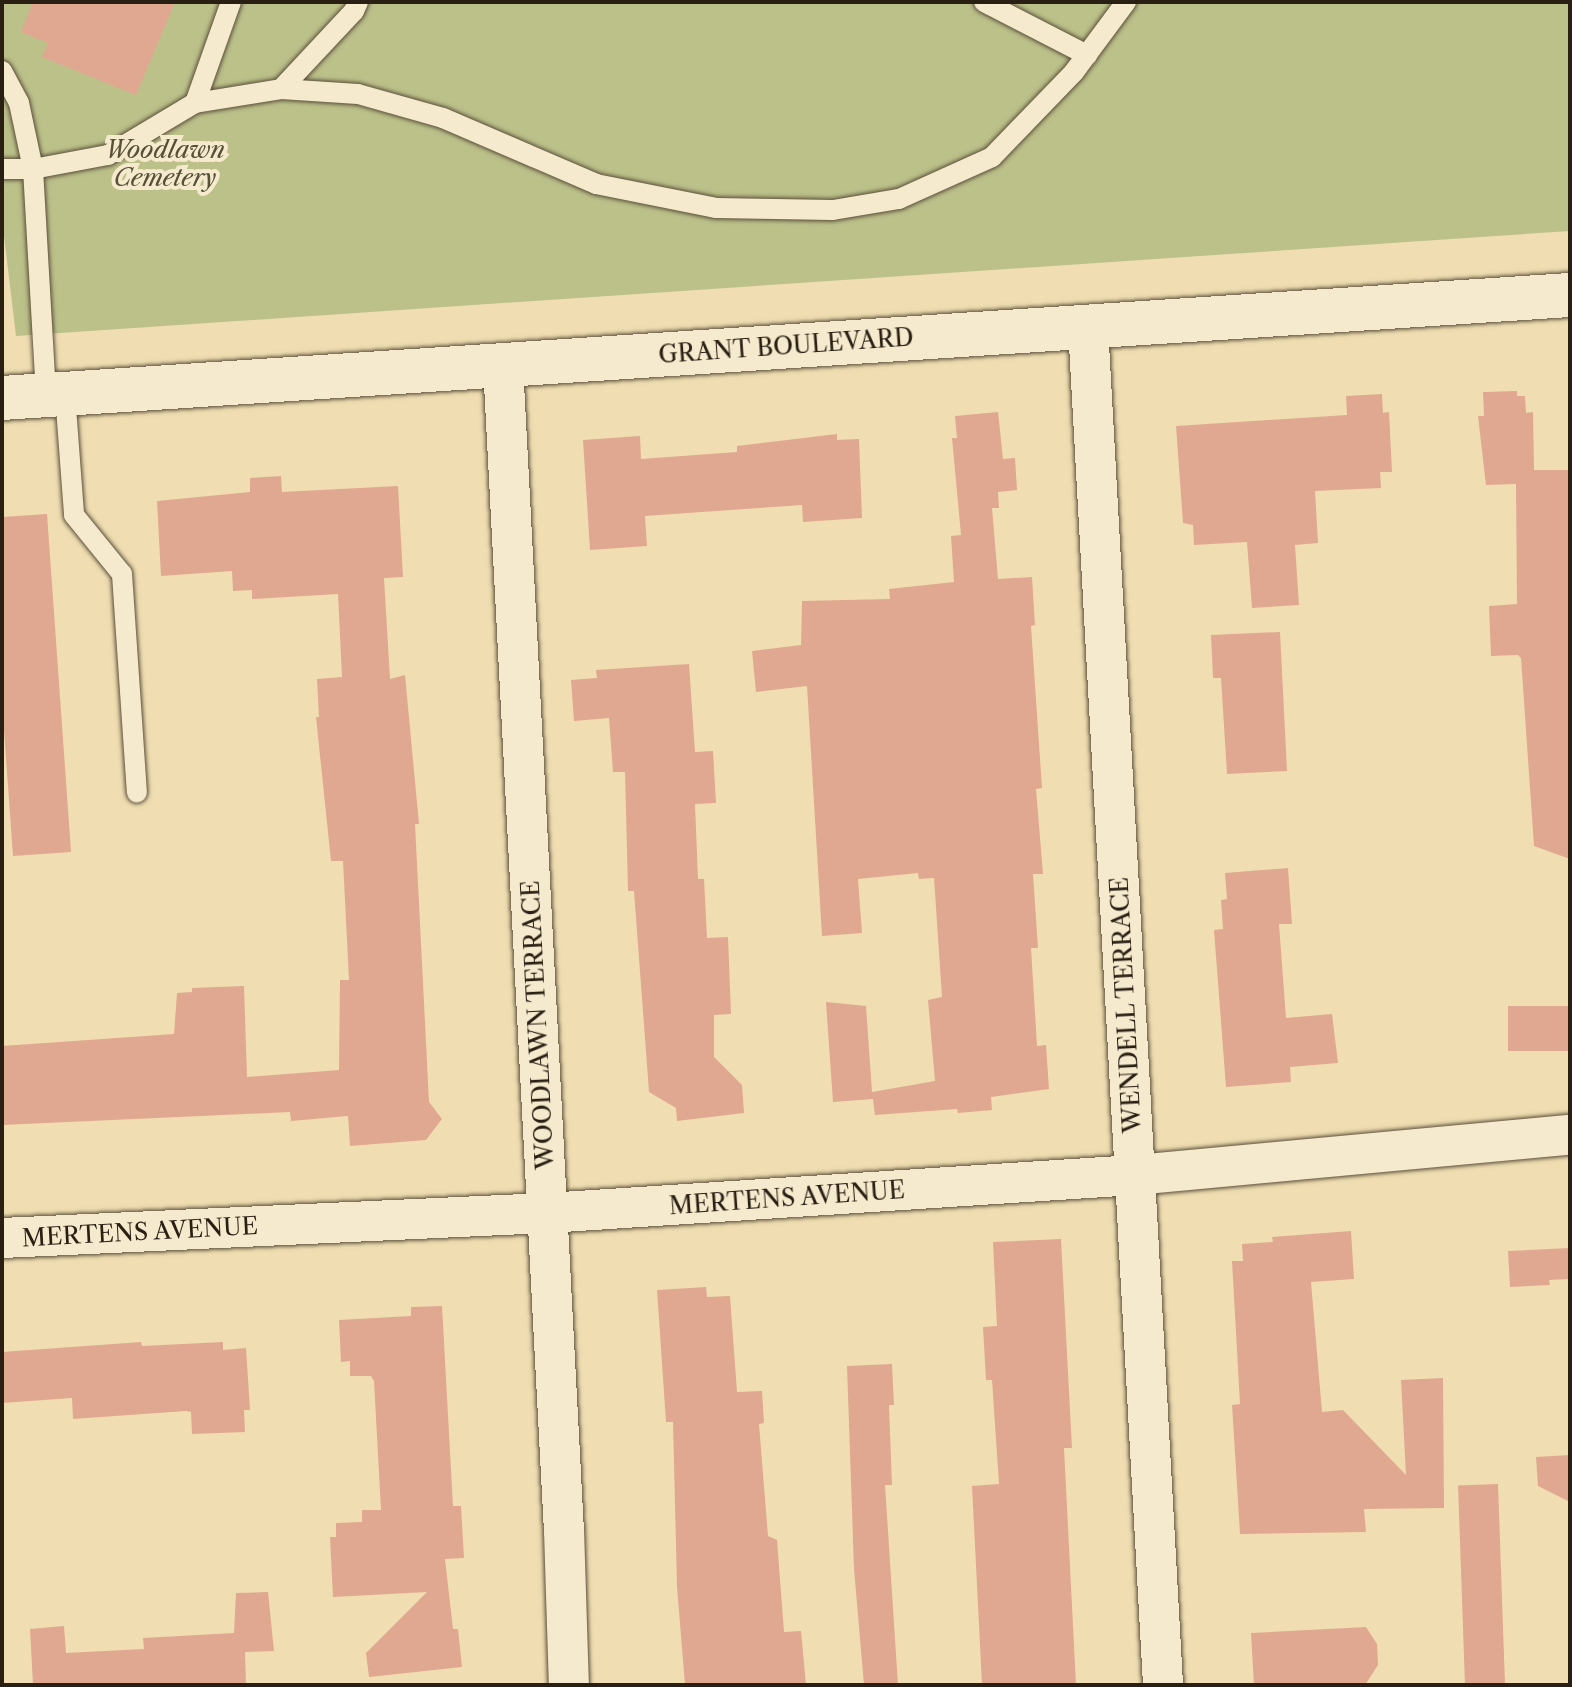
<!DOCTYPE html>
<html>
<head>
<meta charset="utf-8">
<style>
	body { margin:0 }
	#map { position:relative; width:1572px; height:1687px; overflow:hidden; background:#f0deb2; font-family:"Libre Caslon Text",serif }
	div>[style] { position:absolute }
	[style*='--x'] { left:calc(var(--x)*1px); top:calc(var(--y)*1px); width:calc(var(--w)*1px); rotate:calc(var(--a)*1deg) }
	.green>* { inset:0; background:#bcc18a }
	.building>* { inset:0; background:#e0a890; transform-origin:0 0 }
	.roads { filter:drop-shadow(0 0 2px #5b4f3b) drop-shadow(0 0 2px #5b4f3b) }
	.lane>* { height:20px; margin:-10px; padding:0 10px; transform-origin:10px; border-radius:10px; background:#f5eacd }
	.street>* { height:40px; margin:-20px; padding:0 20px; transform-origin:20px; border-radius:20px; background:#f5eacd }
	.secondary>* { height:44px; margin:-22px; padding:0 22px; transform-origin:22px; border-radius:22px; background:#f5eacd }
	span { translate:-50% -50%; white-space:nowrap; text-align:center; line-height:1.15; -webkit-text-stroke:8px #f5eacd; paint-order:stroke }
	.park-label { font-size:24px; color:#555037; font-style:italic }
	.street-label { font-size:24px; color:#291f13 }
	.frame { position:absolute; inset:0; border:4px solid #291f13; pointer-events:none }
</style>
</head>
<body>
<div id="map">
	<div class="green">
		<i style="clip-path:polygon(2px 2px,1570px 2px,1570px 231px,16px 336px,2px 219px)"></i>
	</div>
	<div class="building">
		<i style="clip-path:polygon(33px 2px,175px 2px,136px 95px,42px 57px,48px 43px,21px 32px)"></i>
		<i style="clip-path:polygon(1517px 391px,1517px 396px,1525px 396px,1526px 413px,1533px 412px,1534px 470px,1570px 470px,1570px 859px,1534px 846px,1521px 658px,1518px 655px,1491px 656px,1489px 606px,1517px 604px,1516px 484px,1486px 485px,1478px 416px,1484px 416px,1483px 392px)"></i>
		<i style="clip-path:polygon(1382px 394px,1383px 413px,1389px 412px,1392px 472px,1380px 472px,1381px 488px,1315px 491px,1318px 543px,1295px 545px,1299px 605px,1252px 608px,1247px 542px,1194px 545px,1193px 525px,1183px 523px,1176px 426px,1347px 415px,1346px 396px)"></i>
		<i style="clip-path:polygon(998px 412px,1003px 459px,1015px 458px,1017px 490px,998px 492px,999px 508px,992px 508px,998px 579px,1032px 577px,1035px 625px,1031px 626px,1042px 788px,1036px 789px,1043px 874px,1033px 874px,1038px 948px,1031px 948px,1037px 1046px,1046px 1045px,1049px 1089px,991px 1097px,992px 1110px,958px 1113px,957px 1109px,875px 1115px,873px 1099px,833px 1102px,826px 1002px,866px 1006px,872px 1092px,935px 1081px,928px 1000px,942px 997px,934px 878px,919px 879px,918px 873px,858px 879px,862px 933px,822px 936px,807px 686px,756px 692px,752px 651px,801px 645px,802px 601px,890px 599px,889px 589px,954px 582px,951px 536px,961px 535px,952px 438px,957px 438px,955px 416px)"></i>
		<i style="clip-path:polygon(837px 434px,837px 440px,859px 439px,862px 518px,803px 522px,802px 505px,645px 516px,647px 546px,590px 550px,583px 440px,640px 436px,641px 459px,737px 452px,737px 446px)"></i>
		<i style="clip-path:polygon(281px 476px,282px 492px,398px 486px,403px 577px,384px 578px,390px 679px,405px 675px,419px 824px,415px 824px,429px 1102px,442px 1119px,426px 1140px,350px 1146px,348px 1116px,291px 1121px,290px 1112px,2px 1125px,2px 1046px,174px 1034px,177px 993px,192px 992px,192px 988px,244px 986px,247px 1077px,339px 1070px,340px 980px,349px 980px,343px 861px,331px 861px,316px 717px,319px 717px,317px 679px,342px 677px,338px 594px,252px 599px,252px 590px,233px 591px,232px 571px,161px 576px,157px 501px,250px 492px,250px 478px)"></i>
		<i style="clip-path:polygon(47px 514px,71px 852px,13px 856px,2px 702px,2px 517px)"></i>
		<i style="clip-path:polygon(1280px 632px,1287px 771px,1227px 774px,1221px 678px,1213px 678px,1211px 635px)"></i>
		<i style="clip-path:polygon(689px 664px,695px 752px,713px 751px,716px 803px,695px 804px,698px 879px,704px 879px,707px 938px,728px 937px,731px 1014px,714px 1015px,714px 1057px,742px 1085px,744px 1113px,677px 1121px,676px 1108px,649px 1092px,634px 891px,628px 891px,625px 772px,613px 772px,609px 718px,574px 721px,571px 680px,597px 678px,596px 670px)"></i>
		<i style="clip-path:polygon(1288px 868px,1292px 924px,1279px 924px,1286px 1018px,1332px 1014px,1338px 1063px,1290px 1067px,1291px 1082px,1226px 1087px,1214px 930px,1223px 929px,1221px 900px,1227px 899px,1225px 873px)"></i>
		<i style="left:1570px;top:1006px;width:45px;height:62px;rotate:90deg"></i>
		<i style="clip-path:polygon(1351px 1231px,1354px 1279px,1311px 1282px,1322px 1412px,1343px 1410px,1406px 1475px,1401px 1380px,1443px 1378px,1444px 1508px,1364px 1509px,1366px 1532px,1240px 1534px,1232px 1405px,1240px 1404px,1232px 1261px,1243px 1261px,1242px 1244px,1273px 1242px,1272px 1237px)"></i>
		<i style="clip-path:polygon(1061px 1239px,1072px 1448px,1064px 1448px,1076px 1685px,982px 1685px,972px 1486px,999px 1484px,992px 1380px,986px 1380px,983px 1327px,997px 1326px,993px 1242px)"></i>
		<i style="clip-path:polygon(1570px 1248px,1570px 1279px,1549px 1280px,1550px 1285px,1510px 1287px,1508px 1251px)"></i>
		<i style="clip-path:polygon(706px 1287px,707px 1297px,730px 1296px,737px 1392px,762px 1391px,764px 1423px,759px 1424px,768px 1536px,777px 1540px,784px 1632px,801px 1631px,806px 1685px,685px 1685px,677px 1587px,673px 1422px,666px 1422px,657px 1290px)"></i>
		<i style="clip-path:polygon(442px 1306px,453px 1506px,461px 1506px,464px 1558px,445px 1559px,453px 1629px,458px 1629px,462px 1667px,369px 1677px,366px 1653px,427px 1592px,333px 1597px,330px 1537px,336px 1537px,336px 1523px,362px 1522px,362px 1510px,381px 1510px,374px 1381px,371px 1376px,350px 1376px,350px 1361px,341px 1362px,339px 1320px,411px 1316px,411px 1307px)"></i>
		<i style="clip-path:polygon(141px 1342px,142px 1346px,223px 1342px,223px 1350px,246px 1348px,250px 1410px,244px 1410px,245px 1432px,192px 1434px,191px 1412px,186px 1411px,73px 1419px,72px 1398px,2px 1403px,2px 1352px)"></i>
		<i style="clip-path:polygon(892px 1364px,894px 1405px,889px 1405px,892px 1485px,885px 1485px,898px 1685px,864px 1685px,854px 1569px,847px 1366px)"></i>
		<i style="clip-path:polygon(1570px 1455px,1570px 1502px,1538px 1486px,1536px 1457px)"></i>
		<i style="left:1498px;top:1484px;width:201px;height:40px;rotate:88deg"></i>
		<i style="clip-path:polygon(268px 1592px,274px 1651px,245px 1652px,246px 1685px,33px 1685px,30px 1629px,64px 1626px,66px 1653px,144px 1649px,143px 1638px,234px 1633px,236px 1593px)"></i>
		<i style="clip-path:polygon(1366px 1627px,1377px 1644px,1378px 1665px,1365px 1685px,1254px 1685px,1251px 1633px)"></i>
	</div>
	<div class="roads">
		<div class="lane">
			<i style="--x:984;--y:2;--w:116;--a:27.2"></i>
			<i style="--x:2;--y:71;--w:36;--a:62"></i>
			<i style="--x:19;--y:103;--w:67;--a:78"></i>
			<i style="--x:33;--y:169;--w:226;--a:86.7"></i>
			<i style="--x:281;--y:89;--w:107;--a:-46.9"></i>
			<i style="--x:354;--y:11;--w:10;--a:-66"></i>
			<i style="--x:195;--y:103;--w:107;--a:-70.4"></i>
			<i style="--x:2;--y:169;--w:31;--a:0"></i>
			<i style="--x:33;--y:169;--w:76;--a:-10.6"></i>
			<i style="--x:108;--y:155;--w:101;--a:-30.9"></i>
			<i style="--x:195;--y:103;--w:87;--a:-9.2"></i>
			<i style="--x:281;--y:89;--w:77;--a:3.7"></i>
			<i style="--x:358;--y:94;--w:88;--a:15.8"></i>
			<i style="--x:443;--y:118;--w:167;--a:23.3"></i>
			<i style="--x:596;--y:184;--w:122;--a:11.3"></i>
			<i style="--x:716;--y:208;--w:117;--a:1"></i>
			<i style="--x:833;--y:210;--w:67;--a:-9.5"></i>
			<i style="--x:899;--y:199;--w:102;--a:-24.3"></i>
			<i style="--x:992;--y:157;--w:118;--a:-46"></i>
			<i style="--x:1074;--y:72;--w:87;--a:-53.4"></i>
			<i style="--x:65;--y:394;--w:121;--a:85.7"></i>
			<i style="--x:74;--y:515;--w:76;--a:50.9"></i>
			<i style="--x:122;--y:574;--w:219;--a:86.1"></i>
		</div>
		<div class="street">
			<i style="--x:1088;--y:326;--w:1361;--a:86.84"></i>
			<i style="--x:503;--y:364;--w:1168;--a:87.01"></i>
			<i style="--x:564;--y:1530;--w:155;--a:88.2"></i>
			<i style="--x:2;--y:1238;--w:546;--a:-2.63"></i>
			<i style="--x:547;--y:1213;--w:589;--a:-3.7"></i>
			<i style="--x:1135;--y:1175;--w:437;--a:-5.3"></i>
		</div>
		<div class="secondary">
			<i style="--x:2;--y:398;--w:1571;--a:-3.76"></i>
		</div>
	</div>
	<div class="park-label">
		<span style="left:165px;top:164px">Woodlawn<br>Cemetery</span>
	</div>
	<div class="street-label">
		<span style="left:786px;top:346px;rotate:-4deg">GRANT BOULEVARD</span>
		<span style="left:1126px;top:1005px;rotate:-93deg">WENDELL TERRACE</span>
		<span style="left:538px;top:1025px;rotate:-93deg">WOODLAWN TERRACE</span>
		<span style="left:787px;top:1198px;rotate:-4deg">MERTENS AVENUE</span>
		<span style="left:140px;top:1232px;rotate:-3deg">MERTENS AVENUE</span>
	</div>
	<div class="frame"></div>
</div>
</body>
</html>
